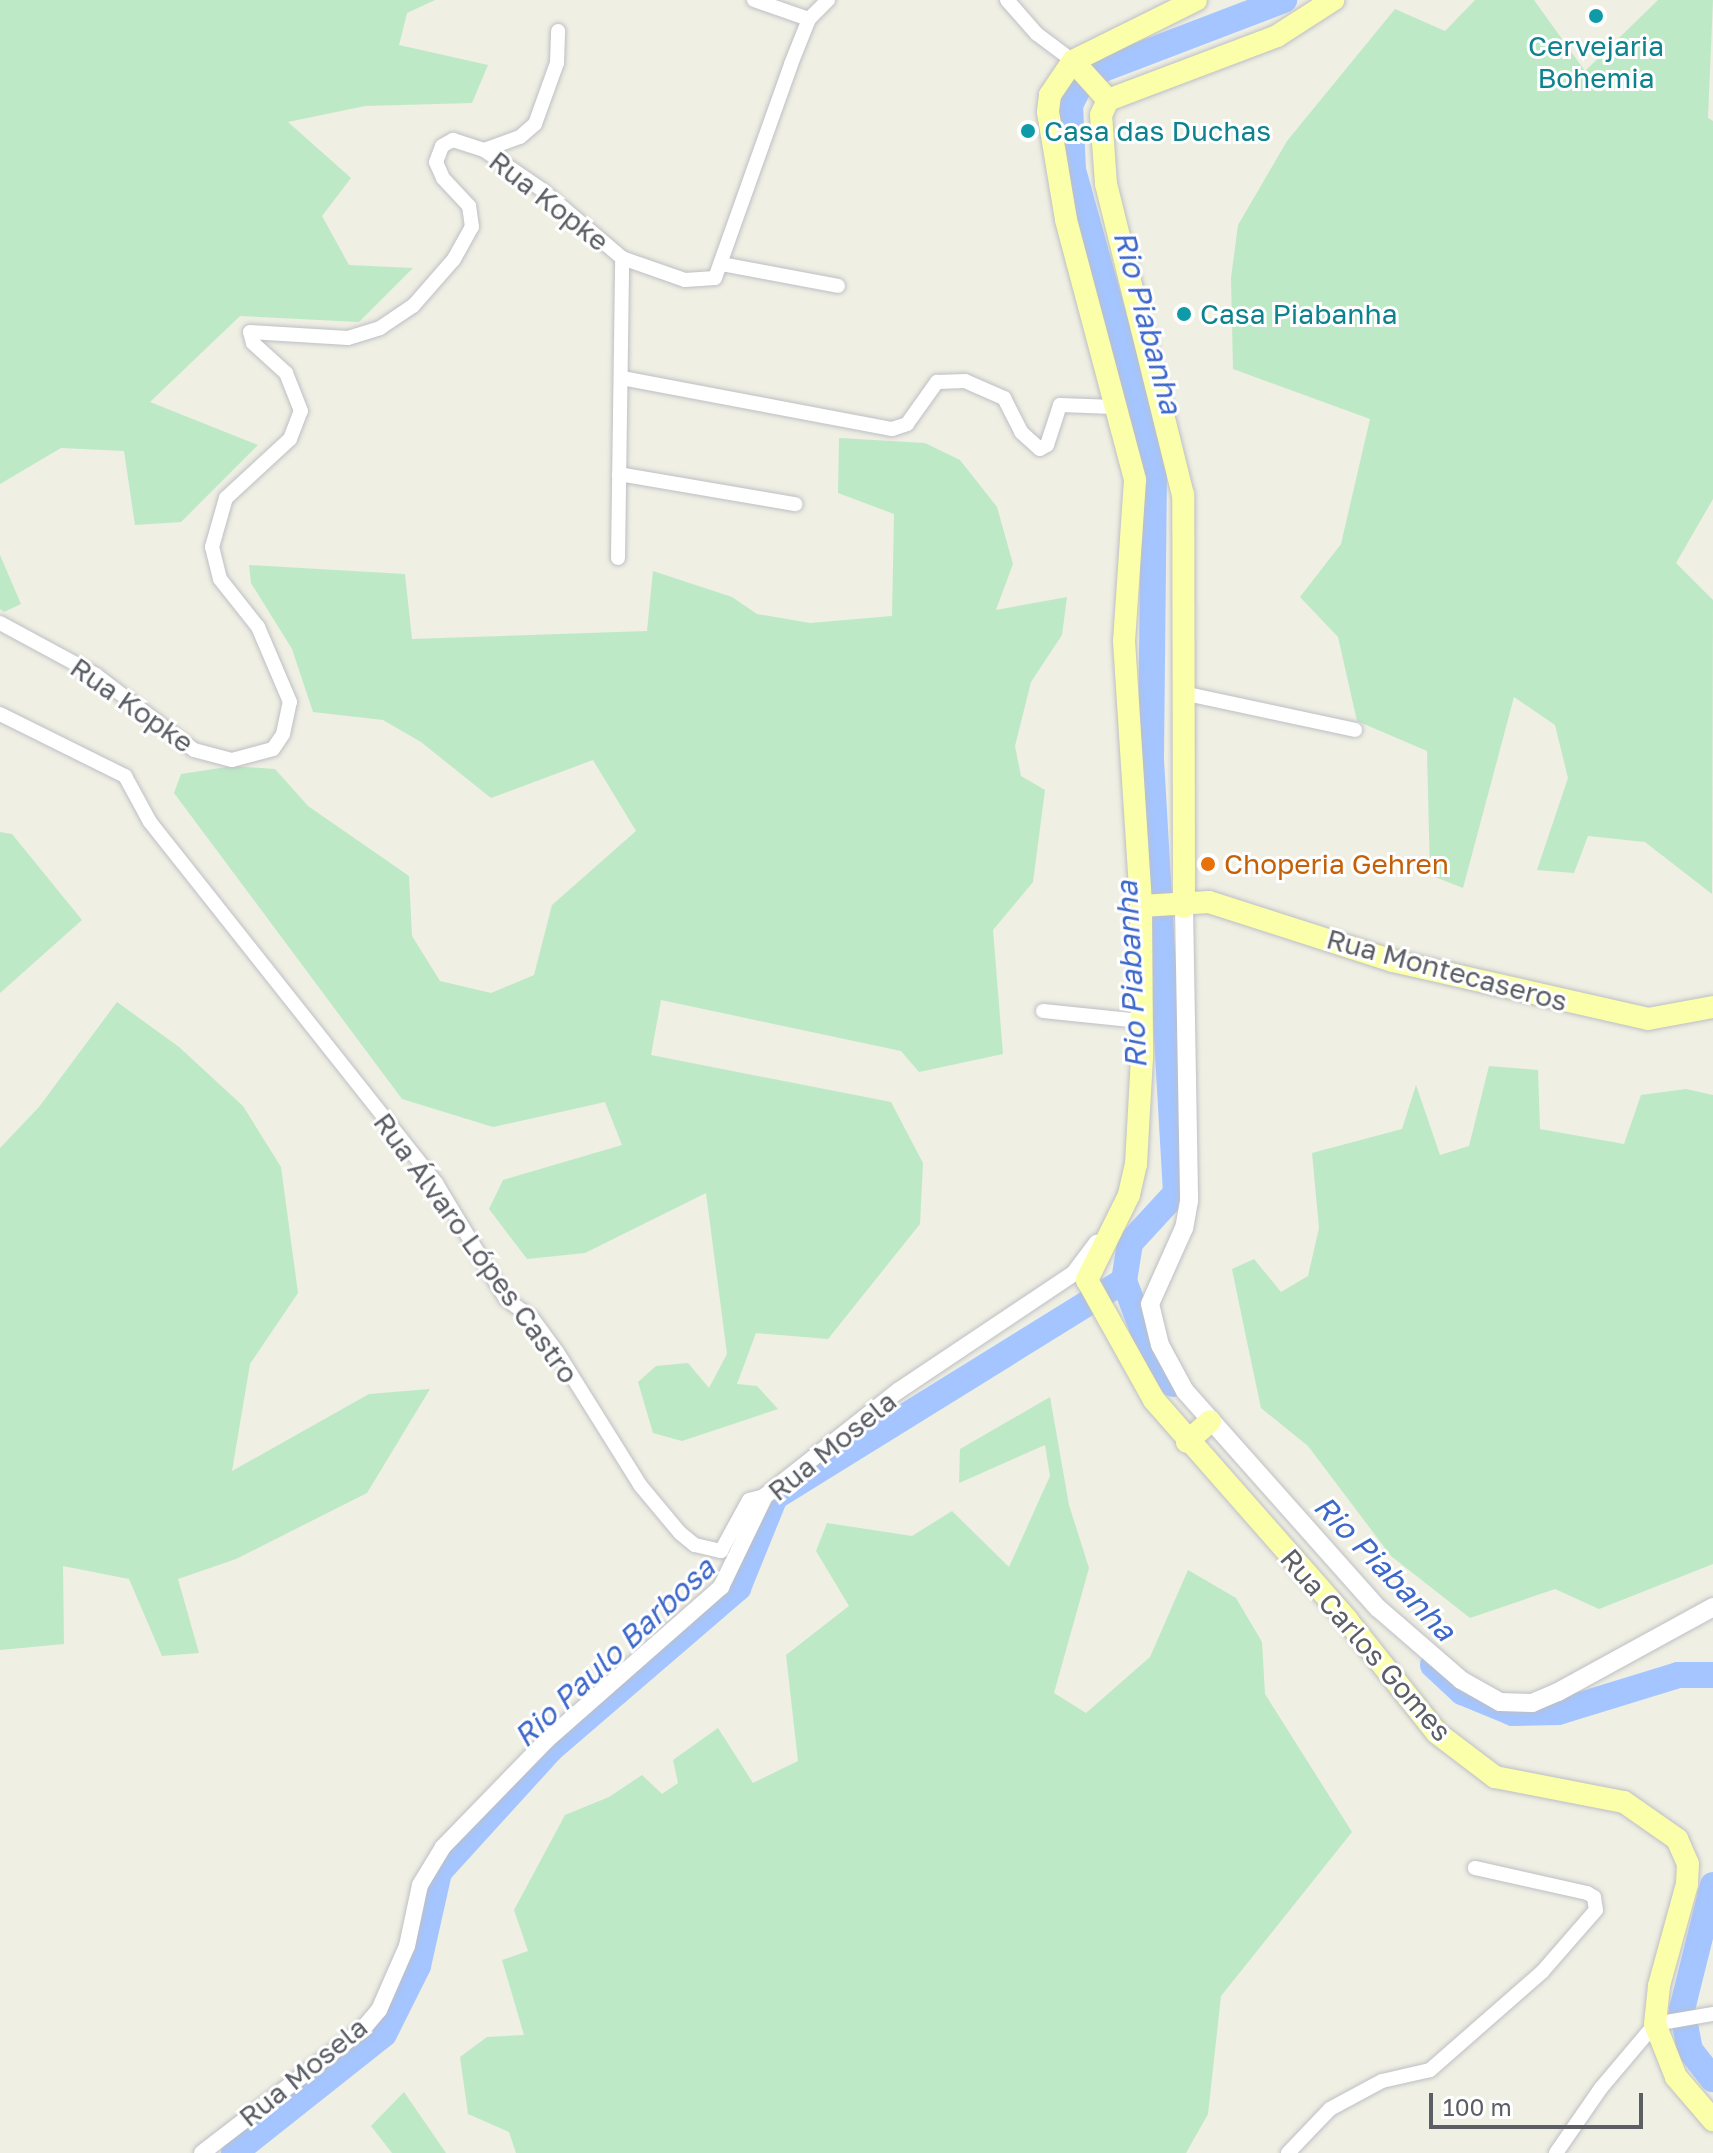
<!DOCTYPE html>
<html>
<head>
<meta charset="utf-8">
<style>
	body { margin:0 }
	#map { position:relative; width:1713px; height:2153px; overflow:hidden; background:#efefe3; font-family:"Golos Text",sans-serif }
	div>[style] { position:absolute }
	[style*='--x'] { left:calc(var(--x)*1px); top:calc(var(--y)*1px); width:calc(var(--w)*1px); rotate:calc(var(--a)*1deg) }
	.green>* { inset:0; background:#bee9c6 }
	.river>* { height:26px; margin:-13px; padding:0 13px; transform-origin:13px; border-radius:13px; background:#a4c5ff }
	.roads { filter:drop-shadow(0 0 2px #bdbfc5) drop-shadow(0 0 2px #bdbfc5) }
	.minor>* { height:14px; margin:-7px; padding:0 7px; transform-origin:7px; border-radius:7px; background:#fff }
	.tertiary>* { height:16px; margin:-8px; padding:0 8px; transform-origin:8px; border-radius:8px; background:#fff }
	.secondary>* { height:18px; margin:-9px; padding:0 9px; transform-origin:9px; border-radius:9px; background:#fff }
	.primary>* { height:22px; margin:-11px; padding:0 11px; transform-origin:11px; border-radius:11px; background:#fcffa9 }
	.dots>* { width:22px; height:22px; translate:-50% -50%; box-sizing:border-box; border:4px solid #fff; border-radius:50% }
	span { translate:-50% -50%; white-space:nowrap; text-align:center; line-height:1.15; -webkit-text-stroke:6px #fff; paint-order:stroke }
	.culture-label { font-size:28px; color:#0d838f }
	.left { translate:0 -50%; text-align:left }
	.street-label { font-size:28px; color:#5b5e65 }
	.food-label { font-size:28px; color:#c56008 }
	.water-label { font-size:30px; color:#3d67cb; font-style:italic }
	.scale { position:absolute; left:1429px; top:2093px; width:214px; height:36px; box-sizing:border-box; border:4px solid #5b5e65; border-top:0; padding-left:10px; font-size:24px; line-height:28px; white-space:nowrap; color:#5b5e65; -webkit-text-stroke:6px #fff; paint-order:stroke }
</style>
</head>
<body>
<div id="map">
	<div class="green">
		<i style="clip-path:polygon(0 0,435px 0,407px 13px,399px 45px,488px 65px,472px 103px,365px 106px,288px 122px,351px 178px,322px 216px,349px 265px,413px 268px,359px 322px,240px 316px,150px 402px,258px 445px,181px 522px,135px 525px,124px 451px,61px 448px,0 484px)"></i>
		<i style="clip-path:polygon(1475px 0,1534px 0,1585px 71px,1658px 0,1713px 0,1708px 118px,1713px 121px,1713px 499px,1676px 563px,1713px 600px,1712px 894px,1645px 842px,1588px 836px,1574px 873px,1537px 870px,1568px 778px,1555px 725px,1514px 697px,1463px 888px,1430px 875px,1427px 751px,1357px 721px,1338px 637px,1300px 597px,1341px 544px,1370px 419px,1233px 369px,1231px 278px,1238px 225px,1287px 141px,1395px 9px,1445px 31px)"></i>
		<i style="clip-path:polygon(839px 438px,925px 443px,960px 460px,997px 507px,1013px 564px,996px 610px,1067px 597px,1062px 635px,1031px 682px,1015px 746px,1021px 776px,1045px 790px,1033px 882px,993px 930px,1003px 1054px,919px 1072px,901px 1051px,661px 1000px,651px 1055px,891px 1102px,923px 1163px,920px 1224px,828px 1339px,756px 1333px,737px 1384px,757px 1386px,778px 1409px,682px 1441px,653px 1433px,638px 1382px,656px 1366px,688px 1363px,709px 1388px,727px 1354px,706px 1193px,585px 1253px,527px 1259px,489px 1209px,503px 1180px,622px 1145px,605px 1102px,493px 1127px,402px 1099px,174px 793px,181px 774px,233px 766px,275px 769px,308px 806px,409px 876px,412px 936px,440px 981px,491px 993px,534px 975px,552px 905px,636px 831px,593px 760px,491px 798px,421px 742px,383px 720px,313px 712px,292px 649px,251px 583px,249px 565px,405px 574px,412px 639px,647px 631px,653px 571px,732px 597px,757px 614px,810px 623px,892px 616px,894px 514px,838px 493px)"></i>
		<i style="clip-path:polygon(0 555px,21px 604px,4px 612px,0 609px)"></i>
		<i style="clip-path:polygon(0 832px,12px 834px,82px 920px,0 993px)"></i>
		<i style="clip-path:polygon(117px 1002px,179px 1047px,243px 1106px,281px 1167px,298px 1293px,250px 1364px,232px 1471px,369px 1394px,430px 1389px,367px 1493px,236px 1559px,178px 1579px,199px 1653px,162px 1656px,129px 1579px,63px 1566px,64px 1644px,0 1650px,0 1148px,39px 1107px)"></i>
		<i style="clip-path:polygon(1489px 1066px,1538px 1070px,1540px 1129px,1624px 1144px,1641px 1095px,1686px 1089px,1713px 1095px,1713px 1564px,1599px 1609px,1555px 1589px,1470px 1618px,1391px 1556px,1308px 1446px,1261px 1408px,1246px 1337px,1232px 1269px,1254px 1259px,1281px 1292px,1308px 1276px,1319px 1228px,1312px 1153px,1402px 1129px,1416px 1085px,1440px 1155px,1469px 1146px)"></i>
		<i style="clip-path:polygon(1050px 1397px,1069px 1505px,1089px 1568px,1054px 1693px,1086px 1713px,1150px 1657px,1188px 1570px,1236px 1598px,1262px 1642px,1265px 1694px,1352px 1832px,1221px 1996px,1208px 2114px,1186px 2153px,516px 2153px,509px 2132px,468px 2114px,460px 2057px,487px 2037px,524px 2035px,502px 1960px,528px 1951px,514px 1910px,565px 1815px,609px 1797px,642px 1775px,662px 1794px,678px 1783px,673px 1760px,718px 1728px,753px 1783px,798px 1761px,786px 1655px,849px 1606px,816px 1551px,827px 1523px,912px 1536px,952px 1511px,1009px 1567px,1050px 1476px,1045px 1445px,959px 1483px,960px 1449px)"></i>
		<i style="clip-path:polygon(404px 2092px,446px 2153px,392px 2153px,371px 2126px)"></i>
	</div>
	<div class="river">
		<i style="--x:1173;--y:1384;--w:50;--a:-121.2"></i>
		<i style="--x:1147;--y:1341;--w:64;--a:-111"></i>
		<i style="--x:1124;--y:1281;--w:38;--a:-81"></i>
		<i style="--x:1130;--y:1243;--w:68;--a:-47.4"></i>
		<i style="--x:1176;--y:1193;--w:438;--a:-93.3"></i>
		<i style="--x:1151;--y:756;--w:294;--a:-89.4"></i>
		<i style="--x:1154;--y:462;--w:303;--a:-105.5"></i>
		<i style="--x:1073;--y:170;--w:65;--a:-92.6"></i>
		<i style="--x:1070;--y:105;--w:22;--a:-63"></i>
		<i style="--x:1080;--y:85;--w:28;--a:-35"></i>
		<i style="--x:1103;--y:69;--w:194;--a:-20.9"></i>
		<i style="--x:1433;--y:1665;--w:40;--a:43"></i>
		<i style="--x:1462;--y:1692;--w:55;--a:22.4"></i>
		<i style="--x:1513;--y:1713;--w:45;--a:-1.3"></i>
		<i style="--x:1558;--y:1712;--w:126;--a:-17.1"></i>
		<i style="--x:1678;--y:1675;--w:35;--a:0"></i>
		<i style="--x:1713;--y:1885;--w:128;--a:104"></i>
		<i style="--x:1682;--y:2009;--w:42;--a:79"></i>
		<i style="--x:1690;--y:2050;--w:37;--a:52"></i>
		<i style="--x:234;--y:2153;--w:191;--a:-38.4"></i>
		<i style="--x:384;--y:2034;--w:76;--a:-63.4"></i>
		<i style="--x:418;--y:1966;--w:96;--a:-77.4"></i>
		<i style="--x:439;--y:1872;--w:166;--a:-47.7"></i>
		<i style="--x:551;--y:1749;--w:247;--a:-40.7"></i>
		<i style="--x:738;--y:1588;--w:98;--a:-67.9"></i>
		<i style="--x:775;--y:1497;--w:410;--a:-31.8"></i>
	</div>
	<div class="roads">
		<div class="minor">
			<i style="--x:754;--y:0;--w:58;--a:19.1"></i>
			<i style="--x:1007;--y:0;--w:45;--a:48.6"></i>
			<i style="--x:1037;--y:34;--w:45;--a:36.9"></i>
			<i style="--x:484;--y:150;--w:38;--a:-20"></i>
			<i style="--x:520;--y:137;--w:20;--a:-41"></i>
			<i style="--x:535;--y:124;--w:65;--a:-70.2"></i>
			<i style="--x:557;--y:63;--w:32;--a:-88"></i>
			<i style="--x:721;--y:264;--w:119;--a:10.6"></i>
			<i style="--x:622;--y:378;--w:275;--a:10.7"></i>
			<i style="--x:892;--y:429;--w:16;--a:-18"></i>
			<i style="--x:907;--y:424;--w:52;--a:-54.5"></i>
			<i style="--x:937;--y:382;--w:28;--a:-2"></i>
			<i style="--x:965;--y:381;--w:43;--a:23.6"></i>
			<i style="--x:1004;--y:398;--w:38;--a:63"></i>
			<i style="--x:1021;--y:432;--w:25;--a:42"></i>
			<i style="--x:1040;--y:449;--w:8;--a:-30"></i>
			<i style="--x:1047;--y:445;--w:42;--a:-72"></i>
			<i style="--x:1060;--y:405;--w:54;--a:2.1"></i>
			<i style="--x:619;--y:474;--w:179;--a:9.7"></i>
			<i style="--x:618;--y:558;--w:300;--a:-89.2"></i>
			<i style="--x:0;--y:623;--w:109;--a:28.4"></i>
			<i style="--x:96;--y:675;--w:123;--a:37.4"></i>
			<i style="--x:194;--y:750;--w:39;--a:15"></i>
			<i style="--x:232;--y:760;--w:42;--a:-15"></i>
			<i style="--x:273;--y:749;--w:18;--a:-56"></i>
			<i style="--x:283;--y:734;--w:33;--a:-78"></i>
			<i style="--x:290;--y:702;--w:82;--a:-113.1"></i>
			<i style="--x:258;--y:627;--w:61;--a:-128.4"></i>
			<i style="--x:220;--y:579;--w:33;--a:-104"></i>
			<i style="--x:212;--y:547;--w:51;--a:-74.1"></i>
			<i style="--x:226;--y:498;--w:87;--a:-42.7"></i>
			<i style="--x:290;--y:439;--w:30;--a:-69"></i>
			<i style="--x:301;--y:411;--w:41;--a:-111.5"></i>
			<i style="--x:286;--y:373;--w:45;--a:-137.7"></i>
			<i style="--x:253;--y:343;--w:11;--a:-105"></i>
			<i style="--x:250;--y:332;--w:98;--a:3.5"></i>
			<i style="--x:348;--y:338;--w:34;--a:-17"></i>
			<i style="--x:380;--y:328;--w:40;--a:-34"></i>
			<i style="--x:413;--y:306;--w:62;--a:-48.9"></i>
			<i style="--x:454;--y:259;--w:37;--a:-61"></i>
			<i style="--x:472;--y:227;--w:21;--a:-98"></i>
			<i style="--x:469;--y:206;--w:38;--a:-133"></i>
			<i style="--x:443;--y:178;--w:17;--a:-114"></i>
			<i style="--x:436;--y:162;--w:17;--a:-69"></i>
			<i style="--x:442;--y:146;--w:13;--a:-29"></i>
			<i style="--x:453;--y:140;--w:33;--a:18"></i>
			<i style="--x:484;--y:150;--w:69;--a:34.4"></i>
			<i style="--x:541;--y:189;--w:106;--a:40.4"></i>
			<i style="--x:622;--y:258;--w:67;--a:19.2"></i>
			<i style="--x:685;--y:280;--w:30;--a:-4"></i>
			<i style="--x:715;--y:278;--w:227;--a:-70.4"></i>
			<i style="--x:791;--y:64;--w:48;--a:-68.2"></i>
			<i style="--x:809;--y:19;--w:27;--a:-45"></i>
			<i style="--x:1183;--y:693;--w:176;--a:12.1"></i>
			<i style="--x:0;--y:714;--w:140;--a:26.4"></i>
			<i style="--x:125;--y:776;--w:52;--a:61.5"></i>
			<i style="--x:150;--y:822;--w:461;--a:51.6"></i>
			<i style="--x:436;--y:1183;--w:135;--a:58.9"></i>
			<i style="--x:506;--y:1299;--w:32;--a:36"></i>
			<i style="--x:532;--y:1318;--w:42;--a:53.7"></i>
			<i style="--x:557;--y:1352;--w:157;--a:58"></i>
			<i style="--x:640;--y:1485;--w:62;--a:50.2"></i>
			<i style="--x:680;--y:1533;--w:19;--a:39"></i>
			<i style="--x:695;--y:1545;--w:27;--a:13"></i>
			<i style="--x:721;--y:1551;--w:58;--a:-61.2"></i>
			<i style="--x:749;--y:1500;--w:16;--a:-14"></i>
			<i style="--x:1043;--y:1011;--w:98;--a:5.9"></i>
			<i style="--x:1288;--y:2153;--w:61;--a:-46.3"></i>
			<i style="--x:1330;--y:2109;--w:59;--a:-28.3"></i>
			<i style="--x:1382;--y:2081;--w:49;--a:-12.9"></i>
			<i style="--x:1430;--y:2070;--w:149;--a:-41.2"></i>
			<i style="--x:1542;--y:1972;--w:82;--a:-48.9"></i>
			<i style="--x:1596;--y:1910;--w:13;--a:-99"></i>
			<i style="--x:1594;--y:1897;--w:8;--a:-150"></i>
			<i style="--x:1587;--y:1893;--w:115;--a:-167.4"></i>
			<i style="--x:1556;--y:2153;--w:79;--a:-55.3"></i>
			<i style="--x:1601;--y:2088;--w:84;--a:-49.8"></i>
			<i style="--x:1655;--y:2024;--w:59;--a:-9.8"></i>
		</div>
		<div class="tertiary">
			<i style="--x:202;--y:2153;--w:202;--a:-37.6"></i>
			<i style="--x:362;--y:2030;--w:26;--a:-50"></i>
			<i style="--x:379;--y:2010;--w:70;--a:-66.4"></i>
			<i style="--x:407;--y:1946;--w:62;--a:-78"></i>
			<i style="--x:420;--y:1885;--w:44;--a:-58.8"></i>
			<i style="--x:443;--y:1847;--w:149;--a:-45.8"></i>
			<i style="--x:547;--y:1740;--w:232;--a:-41.3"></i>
			<i style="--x:721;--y:1587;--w:101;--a:-64.2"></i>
			<i style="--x:765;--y:1496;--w:169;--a:-38.3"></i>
			<i style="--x:898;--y:1391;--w:212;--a:-33.8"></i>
			<i style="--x:1074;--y:1273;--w:38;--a:-53"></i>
		</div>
		<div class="secondary">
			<i style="--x:1184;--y:907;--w:294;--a:89"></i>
			<i style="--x:1189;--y:1201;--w:27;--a:100"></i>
			<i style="--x:1184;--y:1228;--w:83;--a:114.1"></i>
			<i style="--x:1150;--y:1304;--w:42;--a:76.3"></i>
			<i style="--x:1160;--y:1345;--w:52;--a:61.5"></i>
			<i style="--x:1185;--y:1391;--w:290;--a:48.4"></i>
			<i style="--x:1378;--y:1608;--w:110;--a:40.9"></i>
			<i style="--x:1461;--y:1680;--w:45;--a:29.4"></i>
			<i style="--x:1500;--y:1702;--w:32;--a:2"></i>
			<i style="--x:1532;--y:1703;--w:28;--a:-23"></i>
			<i style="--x:1558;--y:1692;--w:177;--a:-28.7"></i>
		</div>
		<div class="primary">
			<i style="--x:1196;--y:0;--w:137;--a:153.6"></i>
			<i style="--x:1073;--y:61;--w:41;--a:124.1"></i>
			<i style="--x:1050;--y:95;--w:17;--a:97"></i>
			<i style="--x:1048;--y:112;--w:109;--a:80.5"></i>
			<i style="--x:1066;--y:220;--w:269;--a:75.1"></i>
			<i style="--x:1135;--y:480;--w:161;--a:93.9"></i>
			<i style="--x:1124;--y:641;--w:266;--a:86.3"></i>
			<i style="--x:1141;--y:906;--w:151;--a:89.6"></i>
			<i style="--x:1142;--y:1057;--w:107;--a:93.2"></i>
			<i style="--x:1136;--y:1164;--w:32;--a:103"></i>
			<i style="--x:1129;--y:1195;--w:95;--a:116.3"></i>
			<i style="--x:1087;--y:1280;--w:137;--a:60.8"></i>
			<i style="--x:1154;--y:1400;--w:293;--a:48.7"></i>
			<i style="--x:1347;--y:1620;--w:144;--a:51.5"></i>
			<i style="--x:1437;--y:1733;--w:73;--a:37.2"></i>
			<i style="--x:1495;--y:1777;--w:131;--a:11"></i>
			<i style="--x:1624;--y:1802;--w:65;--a:34.9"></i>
			<i style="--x:1677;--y:1839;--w:27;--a:66"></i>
			<i style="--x:1688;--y:1864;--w:20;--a:93"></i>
			<i style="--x:1687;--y:1884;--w:106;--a:105.4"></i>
			<i style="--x:1659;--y:1986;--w:38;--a:96"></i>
			<i style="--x:1655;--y:2024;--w:57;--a:68.4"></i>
			<i style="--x:1676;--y:2077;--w:57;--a:49.3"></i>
			<i style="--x:1073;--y:61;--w:52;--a:48.1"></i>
			<i style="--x:1141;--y:906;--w:68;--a:-3.4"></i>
			<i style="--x:1209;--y:902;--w:193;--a:17.8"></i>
			<i style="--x:1393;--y:961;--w:262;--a:12.8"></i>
			<i style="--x:1648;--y:1019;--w:66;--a:-10.5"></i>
			<i style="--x:1184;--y:907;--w:412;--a:-90.1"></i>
			<i style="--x:1183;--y:495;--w:320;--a:-103.9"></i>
			<i style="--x:1106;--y:184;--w:69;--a:-94.1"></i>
			<i style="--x:1101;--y:115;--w:17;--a:-65"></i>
			<i style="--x:1108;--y:100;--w:181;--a:-20.7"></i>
			<i style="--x:1277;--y:36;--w:67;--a:-32.7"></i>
			<i style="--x:1187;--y:1442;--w:31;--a:-42"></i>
		</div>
	</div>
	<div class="dots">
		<i style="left:1596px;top:16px;background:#0f9aa8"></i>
		<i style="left:1028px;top:131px;background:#0f9aa8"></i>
		<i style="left:1184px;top:314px;background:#0f9aa8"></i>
		<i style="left:1208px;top:864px;background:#e8710a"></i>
	</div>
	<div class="culture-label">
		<span style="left:1596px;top:62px">Cervejaria<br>Bohemia</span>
		<span class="left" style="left:1044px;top:131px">Casa das Duchas</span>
		<span class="left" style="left:1200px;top:314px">Casa Piabanha</span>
	</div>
	<div class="street-label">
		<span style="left:549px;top:201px;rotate:38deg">Rua Kopke</span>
		<span style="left:132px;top:705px;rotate:35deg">Rua Kopke</span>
		<span style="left:1447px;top:970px;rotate:15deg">Rua Montecaseros</span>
		<span style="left:476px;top:1248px;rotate:54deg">Rua Álvaro Lópes Castro</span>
		<span style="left:832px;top:1446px;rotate:-39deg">Rua Mosela</span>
		<span style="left:1366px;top:1645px;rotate:49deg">Rua Carlos Gomes</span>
		<span style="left:303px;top:2072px;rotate:-39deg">Rua Mosela</span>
	</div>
	<div class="food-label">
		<span class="left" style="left:1224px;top:864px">Choperia Gehren</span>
	</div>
	<div class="water-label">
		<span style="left:1148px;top:322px;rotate:75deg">Rio Piabanha</span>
		<span style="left:1131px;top:975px;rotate:-93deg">Rio Piabanha</span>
		<span style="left:1385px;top:1568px;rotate:46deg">Rio Piabanha</span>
		<span style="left:614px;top:1652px;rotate:-43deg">Rio Paulo Barbosa</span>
	</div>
	<div class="scale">100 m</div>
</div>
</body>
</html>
